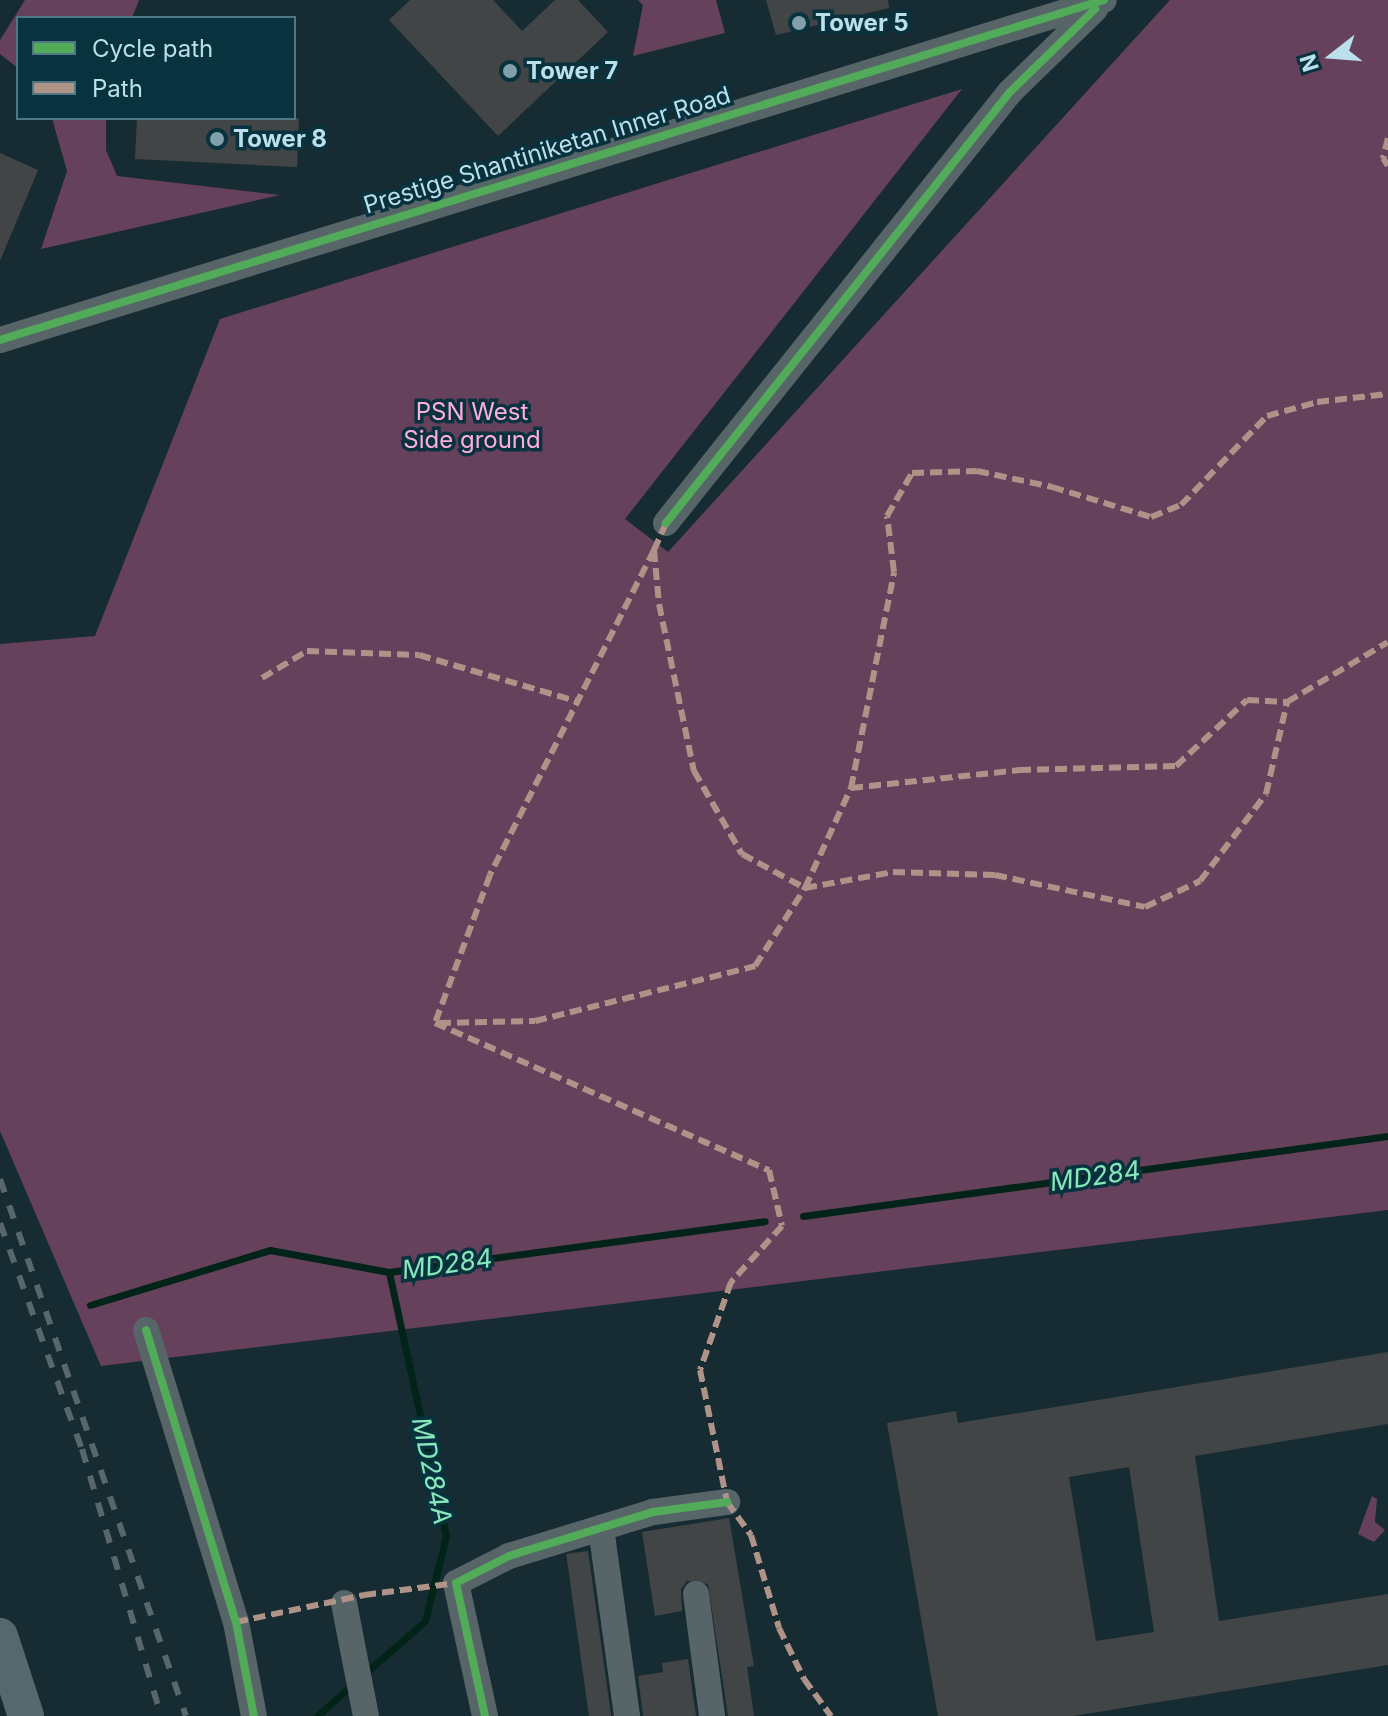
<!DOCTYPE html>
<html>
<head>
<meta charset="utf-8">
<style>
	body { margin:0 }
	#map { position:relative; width:1388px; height:1716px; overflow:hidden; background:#162c32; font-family:Inter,sans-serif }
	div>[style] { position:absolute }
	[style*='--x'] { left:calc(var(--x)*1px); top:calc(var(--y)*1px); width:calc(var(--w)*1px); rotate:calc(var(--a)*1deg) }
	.green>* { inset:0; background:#66415c }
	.stream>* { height:7px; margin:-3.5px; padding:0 3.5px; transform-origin:3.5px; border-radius:3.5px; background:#022317 }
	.building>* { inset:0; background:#424546; transform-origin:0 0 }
	.street>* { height:26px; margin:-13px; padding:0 13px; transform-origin:13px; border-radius:13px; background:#576569 }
	.secondary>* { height:36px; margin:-18px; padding:0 18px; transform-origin:18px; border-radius:18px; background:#57686d }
	.rail>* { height:6px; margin-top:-3px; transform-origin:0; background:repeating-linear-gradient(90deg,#57676b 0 14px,transparent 0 28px) }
	.quiet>* { height:6px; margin-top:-3px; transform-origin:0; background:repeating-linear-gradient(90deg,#af9288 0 12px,transparent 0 18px) }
	.cycleway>* { height:8px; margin:-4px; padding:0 4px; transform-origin:4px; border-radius:4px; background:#51ab58 }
	.dots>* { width:22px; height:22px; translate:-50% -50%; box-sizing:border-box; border:4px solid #09323f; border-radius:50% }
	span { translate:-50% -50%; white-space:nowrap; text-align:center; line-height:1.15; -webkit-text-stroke:7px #09323f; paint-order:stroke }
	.poi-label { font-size:24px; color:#bcdfec; font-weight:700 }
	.left { translate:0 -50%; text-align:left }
	.street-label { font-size:24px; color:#bcdfec }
	.park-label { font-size:24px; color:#fdadde }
	.water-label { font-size:26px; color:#89e8bb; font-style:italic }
	.legend { position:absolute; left:16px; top:16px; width:280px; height:104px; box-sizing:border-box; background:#09323f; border:2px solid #517784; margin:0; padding:10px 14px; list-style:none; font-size:24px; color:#bcdfec }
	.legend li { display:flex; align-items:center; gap:16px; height:40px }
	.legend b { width:40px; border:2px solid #517784 }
	.north { position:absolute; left:1292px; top:16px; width:80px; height:80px; -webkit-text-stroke:6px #09323f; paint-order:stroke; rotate:253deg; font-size:22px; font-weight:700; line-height:32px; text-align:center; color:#bcdfec }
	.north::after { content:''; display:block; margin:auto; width:28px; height:36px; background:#bcdfec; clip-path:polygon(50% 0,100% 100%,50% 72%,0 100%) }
</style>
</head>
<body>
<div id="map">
	<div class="green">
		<i style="clip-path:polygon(25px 0,139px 0,132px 18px,18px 18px,18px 68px,0 54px,0 40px)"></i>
		<i style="clip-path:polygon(638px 0,716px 0,725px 33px,633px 56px,643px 5px)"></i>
		<i style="clip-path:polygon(1170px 0,1388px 0,1388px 1210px,101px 1366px,0 1131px,0 644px,95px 636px,220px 319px,962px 89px,625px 519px,668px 552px)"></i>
		<i style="clip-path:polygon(52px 118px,106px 118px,106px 150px,117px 176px,280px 195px,41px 249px,67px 171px)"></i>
		<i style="clip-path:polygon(1372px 1496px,1377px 1499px,1375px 1522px,1385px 1530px,1374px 1542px,1358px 1534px)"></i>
	</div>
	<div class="stream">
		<i style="--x:803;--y:1216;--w:590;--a:-7.79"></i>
		<i style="--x:90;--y:1305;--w:188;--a:-17"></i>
		<i style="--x:270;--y:1250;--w:121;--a:10.5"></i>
		<i style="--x:389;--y:1272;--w:379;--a:-7.7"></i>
		<i style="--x:363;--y:1675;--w:82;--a:-41.1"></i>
		<i style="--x:425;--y:1621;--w:88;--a:-76.1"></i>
		<i style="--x:446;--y:1536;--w:270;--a:-102.2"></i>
		<i style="--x:317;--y:1716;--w:50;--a:-41.7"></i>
	</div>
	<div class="building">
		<i style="clip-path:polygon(410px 0,493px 0,522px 31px,555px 0,578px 0,608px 32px,498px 136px,389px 20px)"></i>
		<i style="clip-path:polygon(766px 0,888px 0,889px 8px,776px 35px)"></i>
		<i style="clip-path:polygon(137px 118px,299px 118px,297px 167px,135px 159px)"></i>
		<i style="clip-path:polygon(0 153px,38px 170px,0 261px)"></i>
		<i style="clip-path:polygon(evenodd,1388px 1352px,1388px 1424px,1195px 1456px,1219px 1621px,1388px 1594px,1388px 1665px,1073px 1716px,938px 1716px,887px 1423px,956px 1411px,958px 1423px,1388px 1352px,1129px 1467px,1154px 1632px,1096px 1641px,1069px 1477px,1129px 1467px)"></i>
		<i style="clip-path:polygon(729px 1518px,754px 1666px,747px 1667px,754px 1716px,728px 1716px,708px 1584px,687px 1581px,681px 1589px,682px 1611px,655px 1616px,642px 1532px)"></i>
		<i style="left:588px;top:1551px;width:167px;height:22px;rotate:82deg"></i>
		<i style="clip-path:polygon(688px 1659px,696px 1716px,643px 1716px,638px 1676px,663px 1672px,662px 1663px)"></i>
	</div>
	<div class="street">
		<i style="--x:0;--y:340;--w:1155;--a:-17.12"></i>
		<i style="--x:666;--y:523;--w:551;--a:-51.41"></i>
		<i style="--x:1010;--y:92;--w:119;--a:-44.3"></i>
		<i style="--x:146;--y:1330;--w:306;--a:72.9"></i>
		<i style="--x:236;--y:1622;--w:96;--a:79.2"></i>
		<i style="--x:601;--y:1528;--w:190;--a:82.1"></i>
		<i style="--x:696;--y:1594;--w:123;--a:82.5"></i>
		<i style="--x:344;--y:1603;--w:115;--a:79"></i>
		<i style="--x:485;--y:1716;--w:136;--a:-102.3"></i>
		<i style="--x:456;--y:1583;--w:59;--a:-27"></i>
		<i style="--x:509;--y:1556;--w:151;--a:-17"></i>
		<i style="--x:653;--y:1512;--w:75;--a:-7.7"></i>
	</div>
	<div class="secondary">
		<i style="--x:0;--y:1636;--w:84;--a:72"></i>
	</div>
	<div class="rail">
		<i style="--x:0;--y:1179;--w:568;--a:70.9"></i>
		<i style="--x:0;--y:1223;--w:240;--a:70.1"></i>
		<i style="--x:82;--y:1449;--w:278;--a:73.5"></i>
	</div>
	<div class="quiet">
		<i style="--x:1388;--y:138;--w:21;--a:104"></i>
		<i style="--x:1383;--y:158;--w:9;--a:58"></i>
		<i style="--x:666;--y:523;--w:30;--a:114"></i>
		<i style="--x:654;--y:550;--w:54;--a:84.7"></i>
		<i style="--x:659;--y:604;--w:171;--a:78.2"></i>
		<i style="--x:694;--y:771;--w:96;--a:60"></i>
		<i style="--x:742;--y:854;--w:72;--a:28.4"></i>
		<i style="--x:805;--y:888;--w:89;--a:-10.3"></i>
		<i style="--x:893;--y:872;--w:102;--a:1.7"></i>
		<i style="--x:995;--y:875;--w:153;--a:12"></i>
		<i style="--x:1145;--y:907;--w:61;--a:-25.3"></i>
		<i style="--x:1200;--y:881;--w:109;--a:-52.8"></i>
		<i style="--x:1266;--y:794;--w:94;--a:-77.1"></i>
		<i style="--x:1287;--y:702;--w:117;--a:-30.7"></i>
		<i style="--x:654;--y:550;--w:364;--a:116.8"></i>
		<i style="--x:490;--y:875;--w:158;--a:110.4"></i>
		<i style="--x:435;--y:1023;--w:365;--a:23.8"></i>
		<i style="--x:769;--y:1170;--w:57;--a:76.9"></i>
		<i style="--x:782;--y:1226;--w:76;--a:132.3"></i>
		<i style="--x:731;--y:1282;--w:93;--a:109.4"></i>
		<i style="--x:700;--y:1370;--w:135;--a:78.4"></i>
		<i style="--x:727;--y:1502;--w:41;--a:54"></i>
		<i style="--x:751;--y:1535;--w:97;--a:73.2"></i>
		<i style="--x:779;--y:1628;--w:57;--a:63.9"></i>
		<i style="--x:804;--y:1679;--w:46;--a:53.9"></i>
		<i style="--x:262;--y:678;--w:52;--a:-31"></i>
		<i style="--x:307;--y:651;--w:112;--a:2"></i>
		<i style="--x:419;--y:655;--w:164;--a:16.3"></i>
		<i style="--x:851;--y:788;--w:220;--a:-78.7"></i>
		<i style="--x:894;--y:572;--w:56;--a:-97.1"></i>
		<i style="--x:887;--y:516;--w:50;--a:-59.8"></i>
		<i style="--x:912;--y:473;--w:65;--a:-1.8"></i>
		<i style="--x:977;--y:471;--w:77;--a:12"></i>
		<i style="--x:1052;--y:487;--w:103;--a:16.9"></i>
		<i style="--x:1151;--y:517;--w:32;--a:-22"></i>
		<i style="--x:1181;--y:505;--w:124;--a:-46"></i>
		<i style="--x:1267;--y:416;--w:52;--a:-15.6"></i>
		<i style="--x:1317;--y:402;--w:71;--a:-6.4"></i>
		<i style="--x:439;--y:1023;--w:96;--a:-1.2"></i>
		<i style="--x:535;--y:1021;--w:227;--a:-14"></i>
		<i style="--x:755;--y:966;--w:93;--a:-57.3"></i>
		<i style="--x:805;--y:888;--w:110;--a:-65.3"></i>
		<i style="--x:851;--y:788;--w:169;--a:-6.1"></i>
		<i style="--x:1019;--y:770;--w:157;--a:-1.5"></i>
		<i style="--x:1176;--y:766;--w:97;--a:-42.9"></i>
		<i style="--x:1247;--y:700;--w:40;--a:2.9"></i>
		<i style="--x:236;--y:1622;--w:131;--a:-11.9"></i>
		<i style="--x:364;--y:1595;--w:93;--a:-7.4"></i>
	</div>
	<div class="cycleway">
		<i style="--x:0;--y:340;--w:1155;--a:-17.12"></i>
		<i style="--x:666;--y:523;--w:551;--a:-51.41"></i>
		<i style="--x:1010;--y:92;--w:119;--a:-44.3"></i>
		<i style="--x:146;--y:1330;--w:306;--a:72.9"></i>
		<i style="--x:236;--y:1622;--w:96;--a:79.2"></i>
		<i style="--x:485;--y:1716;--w:136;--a:-102.3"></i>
		<i style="--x:456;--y:1583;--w:59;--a:-27"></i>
		<i style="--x:509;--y:1556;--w:151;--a:-17"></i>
		<i style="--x:653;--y:1512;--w:75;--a:-7.7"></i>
	</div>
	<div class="dots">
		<i style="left:799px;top:23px;background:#82a0ab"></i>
		<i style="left:510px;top:71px;background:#82a0ab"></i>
		<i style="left:217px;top:139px;background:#82a0ab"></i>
	</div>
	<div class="poi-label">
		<span class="left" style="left:815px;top:23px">Tower 5</span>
		<span class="left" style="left:526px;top:71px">Tower 7</span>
		<span class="left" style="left:233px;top:139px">Tower 8</span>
	</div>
	<div class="street-label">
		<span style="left:547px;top:150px;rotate:-17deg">Prestige Shantiniketan Inner Road</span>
	</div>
	<div class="park-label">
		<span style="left:472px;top:426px">PSN West<br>Side ground</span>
	</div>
	<div class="water-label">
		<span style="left:1095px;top:1176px;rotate:-8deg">MD284</span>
		<span style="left:447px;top:1264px;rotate:-8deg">MD284</span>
		<span style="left:432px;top:1471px;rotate:78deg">MD284A</span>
	</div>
	<ul class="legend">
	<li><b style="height:10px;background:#51ab58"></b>Cycle path</li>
	<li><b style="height:10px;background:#af9288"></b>Path</li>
	</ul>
	<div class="north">N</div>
</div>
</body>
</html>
